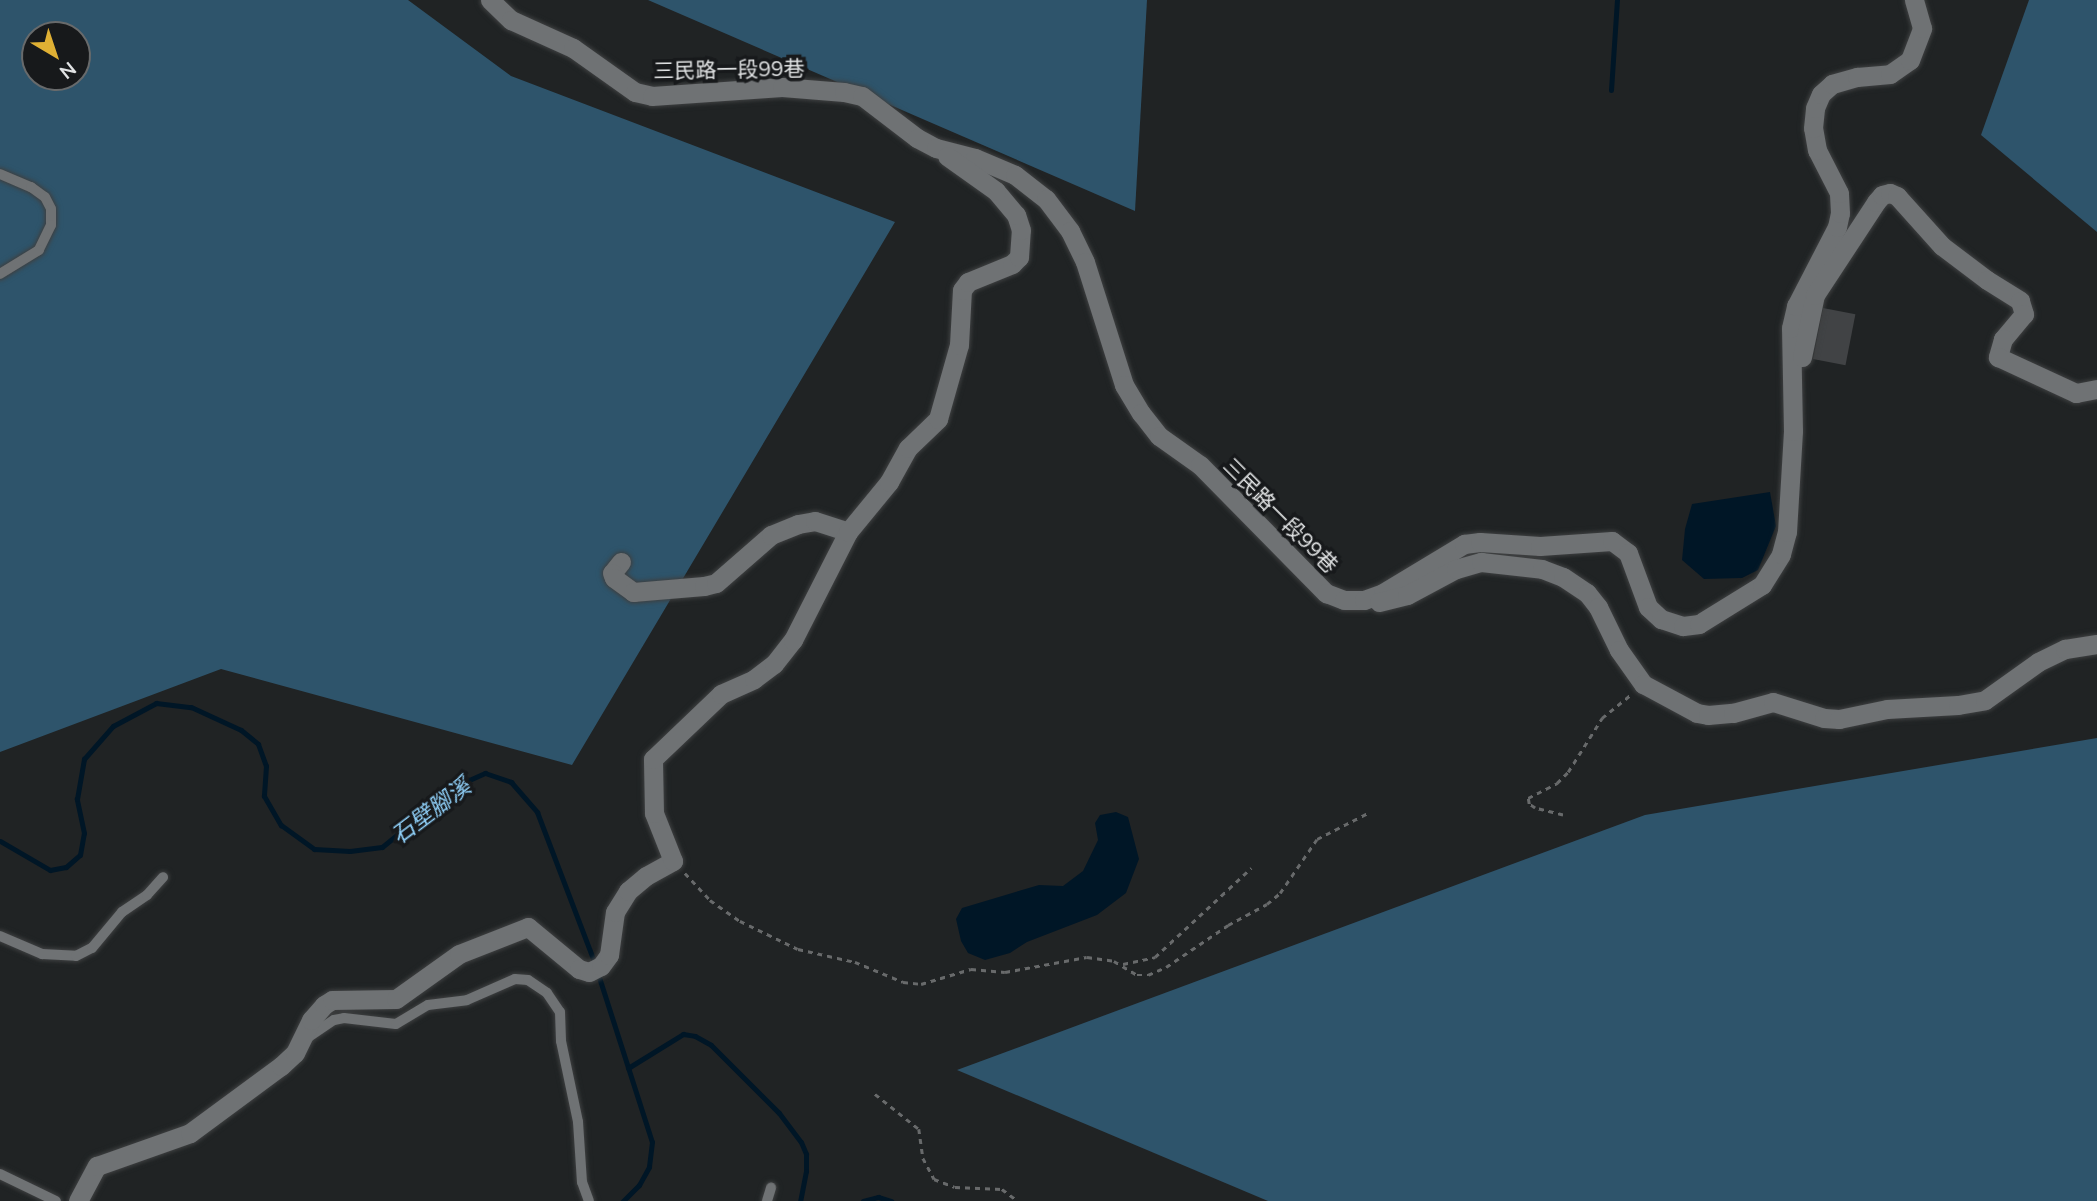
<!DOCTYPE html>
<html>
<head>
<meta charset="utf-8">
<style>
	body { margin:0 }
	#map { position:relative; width:2097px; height:1201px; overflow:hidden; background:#202324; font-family:Mulish,"Noto Sans TC",sans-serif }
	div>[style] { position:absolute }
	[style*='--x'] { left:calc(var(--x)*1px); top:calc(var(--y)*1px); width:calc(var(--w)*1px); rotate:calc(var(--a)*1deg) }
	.forest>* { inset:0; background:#2e546b }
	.water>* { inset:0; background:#001626 }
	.stream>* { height:5px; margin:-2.5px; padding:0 2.5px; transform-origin:2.5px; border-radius:2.5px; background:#001626 }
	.building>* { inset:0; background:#414345; transform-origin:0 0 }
	.path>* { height:2.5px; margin-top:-1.25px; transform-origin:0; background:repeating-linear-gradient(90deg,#686a6b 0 5px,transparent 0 10px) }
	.roads { filter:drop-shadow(0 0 2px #3e4041) drop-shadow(0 0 2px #3e4041) }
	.lane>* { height:10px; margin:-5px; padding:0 5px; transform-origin:5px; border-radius:5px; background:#6f7274 }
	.street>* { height:19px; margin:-9.5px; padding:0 9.5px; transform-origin:9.5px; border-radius:9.5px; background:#6f7274 }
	span { translate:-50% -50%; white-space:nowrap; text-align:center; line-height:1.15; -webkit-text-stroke:7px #17191b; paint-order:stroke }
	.street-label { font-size:21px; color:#e1e3e4 }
	.water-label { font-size:23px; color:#90d1fa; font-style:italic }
	.north { position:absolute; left:21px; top:21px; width:70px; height:70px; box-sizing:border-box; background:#17191b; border:2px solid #686a6b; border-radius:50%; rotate:141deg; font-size:19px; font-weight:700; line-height:28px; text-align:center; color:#e1e3e4 }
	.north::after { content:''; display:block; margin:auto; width:24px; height:32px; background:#dfb034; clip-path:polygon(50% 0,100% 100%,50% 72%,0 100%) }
</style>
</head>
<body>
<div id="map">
	<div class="forest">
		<i style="clip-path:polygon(evenodd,0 0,408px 0,511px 76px,895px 222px,572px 765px,221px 669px,0 752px,0 0,35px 35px,77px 35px,77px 77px,35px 77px,35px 35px)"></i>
		<i style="clip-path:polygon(648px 0,1147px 0,1135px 211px)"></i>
		<i style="clip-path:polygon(2029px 0,2097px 0,2097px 232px,1981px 135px)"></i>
		<i style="clip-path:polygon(2097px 738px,2097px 1201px,1268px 1201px,957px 1070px,1645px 815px)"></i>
	</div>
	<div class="water">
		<i style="clip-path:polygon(1770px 492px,1776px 526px,1758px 570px,1742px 578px,1704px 579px,1682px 560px,1685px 529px,1692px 504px)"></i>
		<i style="clip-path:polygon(1116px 812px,1128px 817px,1139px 859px,1126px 893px,1097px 915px,1027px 942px,1010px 953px,985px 960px,968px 953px,961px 941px,956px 919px,962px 908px,1039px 885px,1063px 886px,1083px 871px,1098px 840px,1095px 823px,1100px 815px)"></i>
	</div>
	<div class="stream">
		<i style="--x:1611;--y:90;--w:90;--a:-86.2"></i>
		<i style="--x:0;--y:841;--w:58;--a:30.1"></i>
		<i style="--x:50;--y:870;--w:16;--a:-11"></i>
		<i style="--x:66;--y:867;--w:18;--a:-41"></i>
		<i style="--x:80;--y:855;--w:22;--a:-80"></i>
		<i style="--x:84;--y:833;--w:35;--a:-102"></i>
		<i style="--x:77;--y:799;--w:41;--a:-80.1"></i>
		<i style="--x:84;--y:759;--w:44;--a:-48.7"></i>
		<i style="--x:113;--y:726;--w:49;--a:-28.1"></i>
		<i style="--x:156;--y:703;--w:35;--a:7"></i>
		<i style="--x:191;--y:707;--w:55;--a:24.7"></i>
		<i style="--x:241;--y:730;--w:22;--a:39"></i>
		<i style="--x:258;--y:744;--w:23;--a:70"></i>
		<i style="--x:266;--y:766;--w:30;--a:94"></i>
		<i style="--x:264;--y:796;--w:34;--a:60"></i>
		<i style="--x:281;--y:825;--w:41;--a:36"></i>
		<i style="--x:314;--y:849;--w:36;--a:3"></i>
		<i style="--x:350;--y:851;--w:32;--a:-7"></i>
		<i style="--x:382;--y:847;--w:98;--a:-39.2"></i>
		<i style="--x:458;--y:785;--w:30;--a:-24"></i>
		<i style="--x:485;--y:773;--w:28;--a:19"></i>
		<i style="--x:511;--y:782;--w:40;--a:49"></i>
		<i style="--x:537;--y:812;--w:163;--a:69.1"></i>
		<i style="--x:598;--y:974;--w:176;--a:72.2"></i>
		<i style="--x:652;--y:1142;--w:25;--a:97"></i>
		<i style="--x:649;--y:1167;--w:21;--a:119"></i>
		<i style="--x:639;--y:1185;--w:23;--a:135"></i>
		<i style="--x:628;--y:1068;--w:65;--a:-31.7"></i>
		<i style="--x:683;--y:1034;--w:12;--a:9"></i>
		<i style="--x:695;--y:1036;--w:18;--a:29"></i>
		<i style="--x:711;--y:1045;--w:96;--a:45"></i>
		<i style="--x:779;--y:1113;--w:36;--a:53"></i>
		<i style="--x:801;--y:1142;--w:13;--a:67"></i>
		<i style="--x:806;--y:1154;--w:17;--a:90"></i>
		<i style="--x:806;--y:1171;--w:31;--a:101"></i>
		<i style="--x:863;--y:1201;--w:16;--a:-15"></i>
		<i style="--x:878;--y:1197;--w:14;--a:17"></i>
	</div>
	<div class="building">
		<i style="left:1823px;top:308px;width:33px;height:52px;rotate:11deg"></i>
	</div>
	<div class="path">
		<i style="--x:1563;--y:815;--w:29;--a:-166"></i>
		<i style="--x:1535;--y:808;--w:7;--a:-146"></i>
		<i style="--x:1529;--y:804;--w:6;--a:-99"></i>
		<i style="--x:1528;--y:798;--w:33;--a:-27"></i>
		<i style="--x:1557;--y:783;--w:16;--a:-45"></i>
		<i style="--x:1568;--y:772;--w:64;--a:-57.8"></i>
		<i style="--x:1602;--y:718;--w:36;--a:-39"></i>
		<i style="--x:685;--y:873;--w:37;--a:47"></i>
		<i style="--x:710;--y:900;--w:37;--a:35"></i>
		<i style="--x:740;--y:921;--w:64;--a:25.8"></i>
		<i style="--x:798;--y:949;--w:58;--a:12.8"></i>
		<i style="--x:855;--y:962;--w:52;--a:22.6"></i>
		<i style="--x:903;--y:982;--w:18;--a:6"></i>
		<i style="--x:921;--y:984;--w:52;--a:-16.7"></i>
		<i style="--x:971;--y:969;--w:34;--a:5"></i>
		<i style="--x:1005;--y:972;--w:83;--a:-10.4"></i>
		<i style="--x:1087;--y:957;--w:27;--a:8"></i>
		<i style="--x:1114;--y:961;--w:27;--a:31"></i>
		<i style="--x:1137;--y:975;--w:11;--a:0"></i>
		<i style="--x:1148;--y:975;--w:20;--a:-24"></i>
		<i style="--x:1166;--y:967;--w:75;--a:-34.1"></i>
		<i style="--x:1228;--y:925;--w:44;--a:-28.3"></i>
		<i style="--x:1267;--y:904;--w:17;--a:-40"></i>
		<i style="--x:1280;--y:893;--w:65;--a:-55.6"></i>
		<i style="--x:1317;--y:839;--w:59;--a:-27"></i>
		<i style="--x:1123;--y:964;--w:33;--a:-12"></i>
		<i style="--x:1155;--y:957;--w:131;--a:-42.8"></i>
		<i style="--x:875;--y:1094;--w:56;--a:38.5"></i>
		<i style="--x:919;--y:1129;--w:29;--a:82"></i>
		<i style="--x:923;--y:1158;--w:24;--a:62"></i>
		<i style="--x:934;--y:1179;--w:22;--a:21"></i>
		<i style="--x:955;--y:1187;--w:47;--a:2.4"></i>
		<i style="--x:1002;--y:1189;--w:20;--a:37"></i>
	</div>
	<div class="roads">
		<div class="lane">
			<i style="--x:0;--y:174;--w:34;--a:23"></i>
			<i style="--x:31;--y:187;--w:17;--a:36"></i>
			<i style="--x:45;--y:197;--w:13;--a:63"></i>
			<i style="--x:51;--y:209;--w:16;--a:90"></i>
			<i style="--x:51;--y:225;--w:28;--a:116"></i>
			<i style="--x:39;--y:250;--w:46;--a:148.4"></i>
			<i style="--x:0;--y:936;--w:46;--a:23.2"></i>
			<i style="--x:42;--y:954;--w:34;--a:3"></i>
			<i style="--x:76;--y:956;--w:18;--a:-27"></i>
			<i style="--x:92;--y:948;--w:47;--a:-50.2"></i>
			<i style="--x:122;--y:912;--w:30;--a:-34"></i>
			<i style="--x:147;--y:895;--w:24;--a:-48"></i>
			<i style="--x:307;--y:1038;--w:32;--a:-34"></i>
			<i style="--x:334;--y:1020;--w:10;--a:-11"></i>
			<i style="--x:344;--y:1018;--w:52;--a:6.6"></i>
			<i style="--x:396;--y:1024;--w:37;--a:-31"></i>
			<i style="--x:428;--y:1005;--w:39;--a:-7"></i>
			<i style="--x:467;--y:1000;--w:52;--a:-23.6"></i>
			<i style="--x:515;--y:979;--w:13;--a:4"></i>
			<i style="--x:528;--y:980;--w:23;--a:34"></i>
			<i style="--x:547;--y:993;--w:23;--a:56"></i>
			<i style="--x:560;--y:1012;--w:29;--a:88"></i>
			<i style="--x:561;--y:1041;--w:83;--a:78.1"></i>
			<i style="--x:578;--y:1122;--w:60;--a:86.2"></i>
			<i style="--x:582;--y:1182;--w:20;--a:70"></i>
			<i style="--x:0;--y:1174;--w:62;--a:25.7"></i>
			<i style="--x:767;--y:1201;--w:14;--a:-73"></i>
		</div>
		<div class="street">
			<i style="--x:490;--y:0;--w:29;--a:44"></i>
			<i style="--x:511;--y:20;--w:68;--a:24.3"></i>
			<i style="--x:573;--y:48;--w:76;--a:35.4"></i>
			<i style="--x:635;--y:92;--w:17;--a:13"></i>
			<i style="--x:652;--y:96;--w:130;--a:-4"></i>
			<i style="--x:782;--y:87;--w:62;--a:4.6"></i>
			<i style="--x:844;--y:92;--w:18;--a:13"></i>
			<i style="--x:862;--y:96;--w:69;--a:37.4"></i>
			<i style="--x:917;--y:138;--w:21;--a:28"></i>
			<i style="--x:936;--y:148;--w:40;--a:14.4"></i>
			<i style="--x:975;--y:158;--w:43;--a:23"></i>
			<i style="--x:1015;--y:175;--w:39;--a:38"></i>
			<i style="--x:1046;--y:199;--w:40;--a:53"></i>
			<i style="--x:1070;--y:231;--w:34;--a:64"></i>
			<i style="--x:1085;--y:262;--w:129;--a:72.4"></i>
			<i style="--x:1124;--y:385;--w:33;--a:59"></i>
			<i style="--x:1141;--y:413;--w:29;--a:52"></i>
			<i style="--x:1159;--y:436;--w:50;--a:35.3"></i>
			<i style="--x:1200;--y:465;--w:180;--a:45.5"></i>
			<i style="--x:1326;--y:593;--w:19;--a:21"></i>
			<i style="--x:1344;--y:600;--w:20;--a:0"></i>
			<i style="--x:1364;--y:600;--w:20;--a:-20"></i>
			<i style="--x:1383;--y:593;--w:95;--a:-31.2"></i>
			<i style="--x:1464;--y:544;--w:16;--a:-7"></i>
			<i style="--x:1480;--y:542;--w:60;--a:3.8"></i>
			<i style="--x:1540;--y:546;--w:72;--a:-4"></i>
			<i style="--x:1612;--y:541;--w:20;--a:37"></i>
			<i style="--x:1628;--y:553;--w:58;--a:69.7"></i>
			<i style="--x:1648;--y:607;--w:18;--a:43"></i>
			<i style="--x:1661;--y:619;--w:23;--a:18"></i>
			<i style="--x:1683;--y:626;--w:16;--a:-7"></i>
			<i style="--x:1699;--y:624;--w:74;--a:-31.8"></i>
			<i style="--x:1762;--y:585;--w:36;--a:-58"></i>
			<i style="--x:1781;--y:554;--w:23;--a:-75"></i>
			<i style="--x:1787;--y:532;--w:101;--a:-86.6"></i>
			<i style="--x:1793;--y:431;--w:103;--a:-91.1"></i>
			<i style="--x:1791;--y:328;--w:23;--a:-77"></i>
			<i style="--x:1796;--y:306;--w:89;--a:-62.6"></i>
			<i style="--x:1837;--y:227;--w:14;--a:-78"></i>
			<i style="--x:1840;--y:213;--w:20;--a:-93"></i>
			<i style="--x:1839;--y:193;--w:48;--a:-117.1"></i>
			<i style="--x:1817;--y:150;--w:22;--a:-100"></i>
			<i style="--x:1813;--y:128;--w:20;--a:-84"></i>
			<i style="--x:1815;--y:108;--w:15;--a:-67"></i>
			<i style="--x:1821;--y:94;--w:15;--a:-42"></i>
			<i style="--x:1832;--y:84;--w:26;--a:-16"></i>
			<i style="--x:1857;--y:77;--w:33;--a:-5"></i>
			<i style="--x:1890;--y:74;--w:24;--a:-35"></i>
			<i style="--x:1910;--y:60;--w:34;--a:-69"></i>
			<i style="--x:1922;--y:28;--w:29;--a:-106"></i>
			<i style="--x:1802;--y:357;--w:63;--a:-78.2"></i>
			<i style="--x:1815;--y:295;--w:111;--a:-56.7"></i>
			<i style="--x:1876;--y:202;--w:9;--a:-49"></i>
			<i style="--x:1882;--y:195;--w:8;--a:-14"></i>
			<i style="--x:1890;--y:193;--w:8;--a:23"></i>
			<i style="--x:1897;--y:196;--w:67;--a:48"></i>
			<i style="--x:1942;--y:246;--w:56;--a:37.1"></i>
			<i style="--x:1987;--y:280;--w:39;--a:32"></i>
			<i style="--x:2020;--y:301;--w:14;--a:73"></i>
			<i style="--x:2024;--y:314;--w:33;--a:130"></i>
			<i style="--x:2003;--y:339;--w:19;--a:106"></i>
			<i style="--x:1998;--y:357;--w:86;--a:24.8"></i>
			<i style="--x:2076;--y:393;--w:21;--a:-11"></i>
			<i style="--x:621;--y:562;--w:14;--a:129"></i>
			<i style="--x:612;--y:573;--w:5;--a:68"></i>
			<i style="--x:614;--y:578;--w:24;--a:36"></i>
			<i style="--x:633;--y:592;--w:71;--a:-4.8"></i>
			<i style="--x:704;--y:586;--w:12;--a:-14"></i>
			<i style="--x:716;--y:583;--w:73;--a:-41.1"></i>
			<i style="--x:771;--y:535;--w:29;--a:-22"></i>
			<i style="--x:798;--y:524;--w:17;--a:-10"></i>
			<i style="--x:815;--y:521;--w:35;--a:18"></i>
			<i style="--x:1379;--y:602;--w:29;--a:-14"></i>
			<i style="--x:1407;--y:595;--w:55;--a:-28"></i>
			<i style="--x:1456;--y:569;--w:26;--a:-16"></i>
			<i style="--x:1481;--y:562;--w:61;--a:6.5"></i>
			<i style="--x:1542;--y:569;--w:22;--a:21"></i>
			<i style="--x:1563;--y:577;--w:29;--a:34"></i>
			<i style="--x:1587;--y:593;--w:18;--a:52"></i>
			<i style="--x:1598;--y:607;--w:48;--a:64"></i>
			<i style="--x:1619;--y:650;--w:42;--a:54.8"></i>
			<i style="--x:1643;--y:684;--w:61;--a:28.2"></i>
			<i style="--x:1697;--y:713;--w:11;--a:10"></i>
			<i style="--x:1708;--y:715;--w:25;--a:-5"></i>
			<i style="--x:1733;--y:713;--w:41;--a:-15.4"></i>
			<i style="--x:1773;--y:702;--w:53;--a:17.4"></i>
			<i style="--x:1824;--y:718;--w:15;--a:4"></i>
			<i style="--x:1839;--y:719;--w:49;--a:-11.8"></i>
			<i style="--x:1887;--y:709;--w:71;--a:-3.2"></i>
			<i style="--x:1958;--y:705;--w:27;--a:-10"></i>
			<i style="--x:1985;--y:700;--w:65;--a:-35.6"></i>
			<i style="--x:2038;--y:662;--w:30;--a:-26"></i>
			<i style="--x:2065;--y:649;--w:32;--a:-9"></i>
			<i style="--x:78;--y:1201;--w:40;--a:-62"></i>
			<i style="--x:97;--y:1166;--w:99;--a:-19.5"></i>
			<i style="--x:190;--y:1133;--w:113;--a:-36.4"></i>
			<i style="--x:281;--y:1066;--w:19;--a:-43"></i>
			<i style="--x:295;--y:1053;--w:37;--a:-64"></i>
			<i style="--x:311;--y:1020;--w:20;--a:-49"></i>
			<i style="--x:324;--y:1005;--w:9;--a:-32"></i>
			<i style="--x:332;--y:1000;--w:64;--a:-0.9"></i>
			<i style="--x:396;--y:999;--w:77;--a:-35.5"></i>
			<i style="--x:459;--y:954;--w:74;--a:-21.4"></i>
			<i style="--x:528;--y:927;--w:66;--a:39.5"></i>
			<i style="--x:579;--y:969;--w:10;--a:17"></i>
			<i style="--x:589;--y:972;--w:13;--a:-27"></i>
			<i style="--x:601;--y:966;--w:14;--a:-54"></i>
			<i style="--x:609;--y:955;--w:43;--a:-82.1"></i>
			<i style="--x:615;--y:912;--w:25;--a:-58"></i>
			<i style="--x:628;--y:891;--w:23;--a:-40"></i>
			<i style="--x:646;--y:876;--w:31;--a:-29"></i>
			<i style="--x:673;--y:861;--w:52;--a:-111.6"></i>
			<i style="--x:654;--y:813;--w:54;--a:-91.1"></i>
			<i style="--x:653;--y:759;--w:94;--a:-43.7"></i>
			<i style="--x:721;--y:694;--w:36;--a:-24"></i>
			<i style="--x:754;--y:679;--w:25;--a:-37"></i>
			<i style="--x:774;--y:664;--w:31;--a:-52"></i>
			<i style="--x:793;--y:640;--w:121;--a:-63"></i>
			<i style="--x:848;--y:532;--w:65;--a:-50.6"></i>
			<i style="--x:889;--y:482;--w:39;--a:-61"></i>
			<i style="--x:908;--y:448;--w:42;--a:-44"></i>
			<i style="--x:938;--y:419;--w:77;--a:-74.2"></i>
			<i style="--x:959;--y:345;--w:55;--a:-86.9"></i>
			<i style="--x:962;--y:290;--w:10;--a:-53"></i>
			<i style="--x:968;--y:282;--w:48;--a:-22.2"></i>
			<i style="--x:1012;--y:264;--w:10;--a:-45"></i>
			<i style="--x:1019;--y:257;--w:27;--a:-86"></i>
			<i style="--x:1021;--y:230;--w:16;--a:-108"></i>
			<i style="--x:1016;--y:215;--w:31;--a:-130"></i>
			<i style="--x:996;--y:191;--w:60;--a:-144.5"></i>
		</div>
	</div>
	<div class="street-label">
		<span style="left:729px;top:69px;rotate:-1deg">三民路一段99巷</span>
		<span style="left:1281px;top:515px;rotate:45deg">三民路一段99巷</span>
	</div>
	<div class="water-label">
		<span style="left:431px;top:811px;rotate:-37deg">石壁腳溪</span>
	</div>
	<div class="north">N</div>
</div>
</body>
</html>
